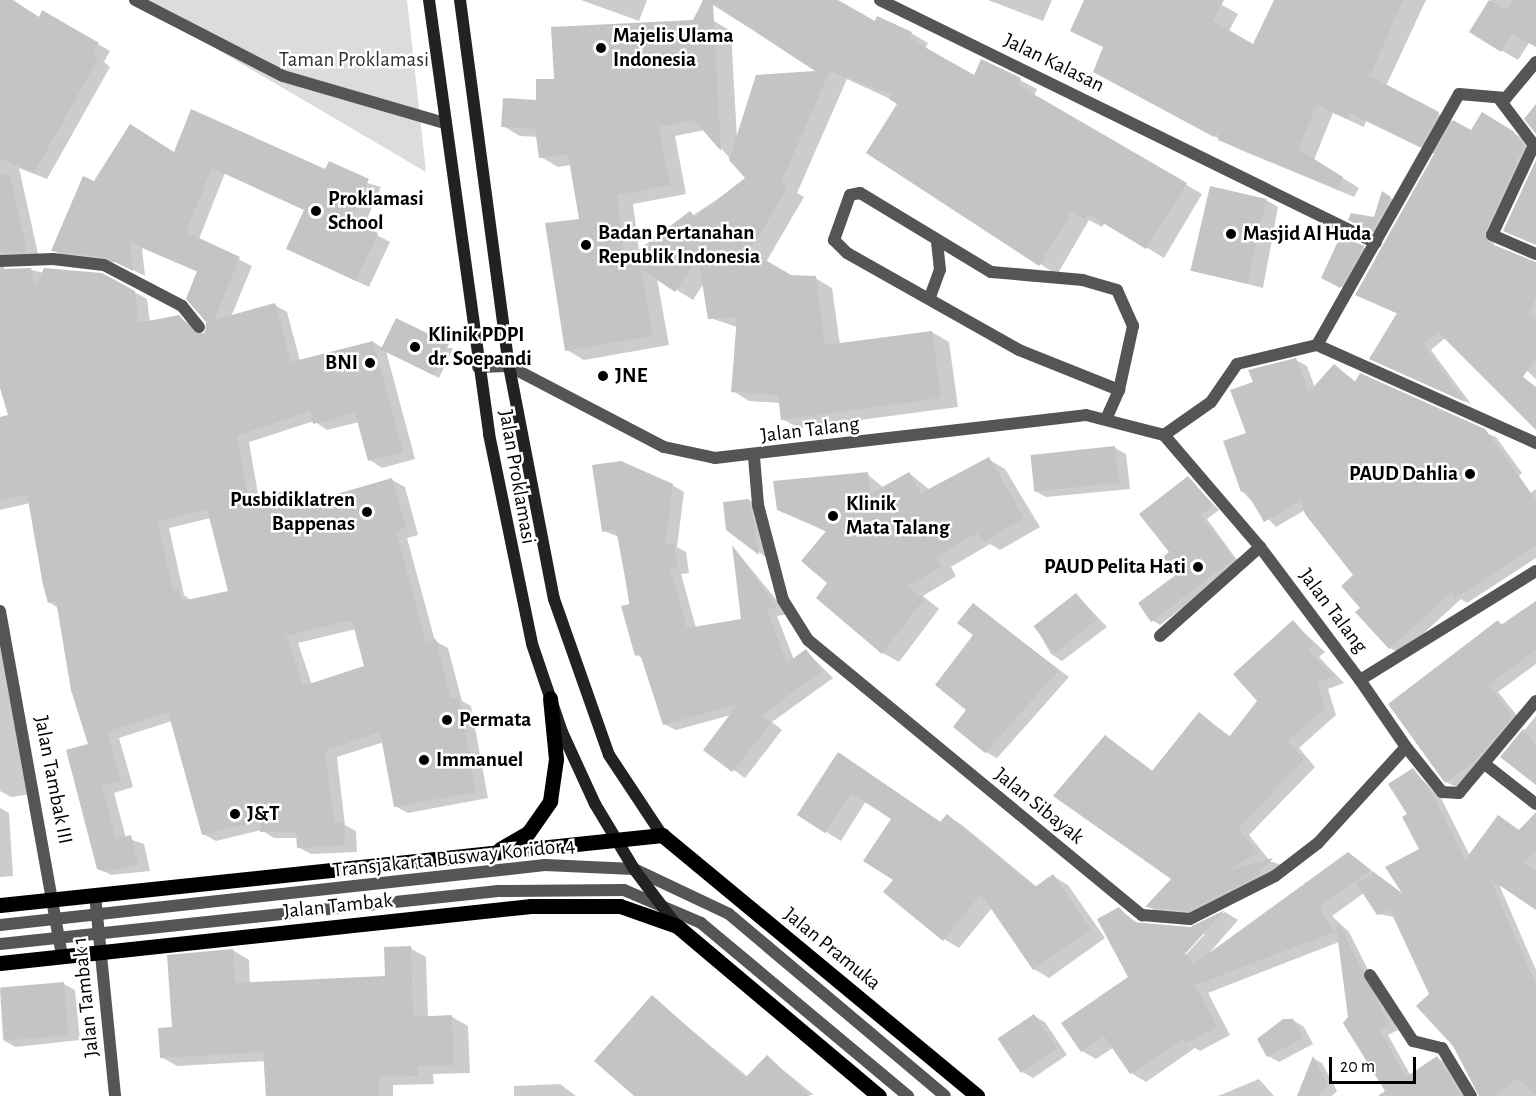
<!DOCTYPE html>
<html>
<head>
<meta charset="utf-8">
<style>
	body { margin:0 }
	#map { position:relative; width:1536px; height:1096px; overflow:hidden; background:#fff; font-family:"Alegreya Sans",sans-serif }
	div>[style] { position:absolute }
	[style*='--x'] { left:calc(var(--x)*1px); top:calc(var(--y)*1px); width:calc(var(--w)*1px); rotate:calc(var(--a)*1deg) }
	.green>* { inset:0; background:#dcdcdc }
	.shadow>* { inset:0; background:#0003 }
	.building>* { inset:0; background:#c4c4c4; transform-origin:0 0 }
	.service>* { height:12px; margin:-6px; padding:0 6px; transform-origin:6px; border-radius:6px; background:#555 }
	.minor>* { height:12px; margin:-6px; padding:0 6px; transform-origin:6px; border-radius:6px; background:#555 }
	.tertiary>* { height:12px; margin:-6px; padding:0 6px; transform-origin:6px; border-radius:6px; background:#555 }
	.secondary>* { height:12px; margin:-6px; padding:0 6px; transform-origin:6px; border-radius:6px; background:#222 }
	.primary>* { height:15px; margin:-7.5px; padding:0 7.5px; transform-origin:7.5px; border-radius:7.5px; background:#000 }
	.dots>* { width:16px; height:16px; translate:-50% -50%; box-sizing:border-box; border:3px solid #fff; border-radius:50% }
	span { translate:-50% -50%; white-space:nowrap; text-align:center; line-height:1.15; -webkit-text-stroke:5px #fff; paint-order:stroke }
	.poi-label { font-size:21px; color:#000; font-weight:700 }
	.left { translate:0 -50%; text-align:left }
	.right { translate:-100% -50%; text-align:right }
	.park-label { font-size:21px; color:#333 }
	.street-label { font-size:21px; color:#000 }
	.scale { position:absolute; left:1329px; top:1057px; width:87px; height:27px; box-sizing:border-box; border:3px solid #000; border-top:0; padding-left:8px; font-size:18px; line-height:21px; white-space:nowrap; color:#000; -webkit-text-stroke:4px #fff; paint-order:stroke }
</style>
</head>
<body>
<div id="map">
	<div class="green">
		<i style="clip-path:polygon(133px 0,407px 0,426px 172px)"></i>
	</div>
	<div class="shadow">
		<i style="clip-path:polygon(evenodd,0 0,11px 0,40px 18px,43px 12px,110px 51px,104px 62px,110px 67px,47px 179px,19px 168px,39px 258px,9px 260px,3px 270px,31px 270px,134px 292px,147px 299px,150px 322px,179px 317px,203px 334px,209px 325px,198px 272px,142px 248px,145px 276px,119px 263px,65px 257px,53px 250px,95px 183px,175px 153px,325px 171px,381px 187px,363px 228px,390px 242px,369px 287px,288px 249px,306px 210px,225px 173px,199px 239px,252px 266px,231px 317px,275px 305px,287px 312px,300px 361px,373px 342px,383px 348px,453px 348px,439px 378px,386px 351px,415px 459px,382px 468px,370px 460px,359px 422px,327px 430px,314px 421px,249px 442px,259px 500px,287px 492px,301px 506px,392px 480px,405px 487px,418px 535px,407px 538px,435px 641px,448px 648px,462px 701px,471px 706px,488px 798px,408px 813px,395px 806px,384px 742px,337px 757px,345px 825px,356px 831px,357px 852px,311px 854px,298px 847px,298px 838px,274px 838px,261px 830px,216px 841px,203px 834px,172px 721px,119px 738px,133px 787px,114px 793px,126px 838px,144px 844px,150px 871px,111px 875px,99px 868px,90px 745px,58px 608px,49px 602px,30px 503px,0 510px,0 418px,9px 416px,0 376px,0 0,211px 518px,230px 592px,192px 601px,184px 595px,169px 528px,211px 518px,0 0,356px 629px,366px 667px,312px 685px,298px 643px,356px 629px)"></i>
		<i style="clip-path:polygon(581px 0,647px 0,639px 21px)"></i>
		<i style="clip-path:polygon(evenodd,705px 0,836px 0,876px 23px,911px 33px,928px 43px,925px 49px,974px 77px,1020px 80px,1037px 89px,1034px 96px,1202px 194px,1164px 258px,1105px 222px,1102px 227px,1089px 220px,1057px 275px,868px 152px,899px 103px,847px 79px,797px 193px,804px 197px,766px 262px,791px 276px,815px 278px,832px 288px,840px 345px,932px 332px,949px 342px,958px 407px,799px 428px,782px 419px,780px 403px,749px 401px,733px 391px,737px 327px,710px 318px,704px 283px,693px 300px,657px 278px,669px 345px,584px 360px,567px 350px,581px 220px,571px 165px,558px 167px,541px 157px,538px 137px,520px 136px,503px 126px,538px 102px,555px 81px,714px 21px,731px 31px,737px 139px,820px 72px,705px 0,705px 130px,748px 179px,639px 251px,633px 204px,686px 194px,675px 136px,705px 130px)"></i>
		<i style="clip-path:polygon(988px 0,1052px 0,1043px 21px)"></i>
		<i style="clip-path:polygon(1086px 0,1213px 0,1238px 14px,1229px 31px,1254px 46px,1276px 0,1426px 0,1386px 86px,1472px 132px,1483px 114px,1522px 138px,1533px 152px,1493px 237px,1494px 246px,1536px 265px,1536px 379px,1506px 352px,1536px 402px,1536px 427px,1445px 338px,1431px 350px,1471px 404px,1379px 363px,1398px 314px,1365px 299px,1436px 155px,1366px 121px,1364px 127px,1333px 113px,1314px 160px,1359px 188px,1354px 197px,1236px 148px,1111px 80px,1105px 47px,1072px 31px)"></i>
		<i style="clip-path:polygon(1491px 0,1536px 0,1536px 46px,1529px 43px,1518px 60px,1471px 32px)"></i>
		<i style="clip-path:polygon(1383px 193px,1401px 205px,1383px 237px,1361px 226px,1375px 219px)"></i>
		<i style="clip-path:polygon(1266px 200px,1278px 207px,1263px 288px,1197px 271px)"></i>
		<i style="clip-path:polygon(1363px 247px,1368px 250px,1346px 289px,1327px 280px)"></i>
		<i style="clip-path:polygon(1296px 360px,1307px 366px,1315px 388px,1335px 366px,1356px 382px,1496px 437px,1522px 473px,1453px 544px,1536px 489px,1536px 558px,1467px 603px,1461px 599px,1401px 654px,1390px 648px,1362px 608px,1356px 575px,1305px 510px,1276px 527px,1242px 491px,1255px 382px)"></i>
		<i style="clip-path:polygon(1115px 448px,1126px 454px,1130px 489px,1046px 497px,1035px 491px)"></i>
		<i style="clip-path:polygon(988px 459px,1005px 469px,1040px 527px,1000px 550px,990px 544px,951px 567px,956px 576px,923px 596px,939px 609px,899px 662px,883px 653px,829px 583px,827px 532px,778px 509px,867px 474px,884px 488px,909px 473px,930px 490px)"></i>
		<i style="clip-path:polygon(1188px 478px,1219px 510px,1207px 519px,1240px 564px,1160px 625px,1152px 620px,1179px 575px,1171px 553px)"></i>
		<i style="clip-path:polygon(672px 485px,684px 492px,677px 547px,686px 552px,689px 573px,681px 574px,696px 628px,743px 620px,734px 548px,788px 614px,777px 616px,794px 660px,806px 651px,833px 678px,772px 722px,782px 730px,745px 778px,705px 749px,731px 715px,676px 730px,664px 724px,643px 659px,637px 655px,619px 537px,604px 531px)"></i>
		<i style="clip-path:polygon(749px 500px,758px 505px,767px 558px,728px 530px)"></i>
		<i style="clip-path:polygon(1077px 595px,1107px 627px,1062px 661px,1051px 654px,1035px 626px)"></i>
		<i style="clip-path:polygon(1536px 603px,1536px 664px,1498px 692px,1523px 723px,1458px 788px,1446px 782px,1390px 705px,1498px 622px,1504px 625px)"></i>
		<i style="clip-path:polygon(973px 605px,1069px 677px,997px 758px,986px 752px)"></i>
		<i style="clip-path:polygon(1293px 622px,1325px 652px,1319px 657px,1344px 683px,1328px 689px,1336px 715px,1299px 748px,1315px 767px,1249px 835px,1270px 861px,1284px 866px,1201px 917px,1158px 912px,1147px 906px,1173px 879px,1105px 737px,1153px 771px,1200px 714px,1231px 737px,1259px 701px)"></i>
		<i style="clip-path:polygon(0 633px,38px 793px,11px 797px,0 791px)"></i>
		<i style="clip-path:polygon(1536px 716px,1536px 783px,1502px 757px)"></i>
		<i style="clip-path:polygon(854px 763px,942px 823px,947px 816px,962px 825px,1037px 887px,1053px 876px,1068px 885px,1105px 938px,1049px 978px,1034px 969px,992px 908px,959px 948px,944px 939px,885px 892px,895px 880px,893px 819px,866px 801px,841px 841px,799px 815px)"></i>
		<i style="clip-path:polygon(evenodd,1413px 770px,1442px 800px,1470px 856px,1520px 831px,1536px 817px,1536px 908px,1498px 882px,1536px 970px,1536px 1096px,1479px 1096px,1394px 917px,1378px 914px,1364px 893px,1332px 916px,1349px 932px,1398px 1030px,1388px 1035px,1411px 1076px,1437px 1058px,1447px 1063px,1467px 1096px,1390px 1096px,1350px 1017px,1339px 942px,1208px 993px,1230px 1035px,1200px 1051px,1195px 1048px,1146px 1082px,1131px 1073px,1114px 1047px,1096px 1059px,1082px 1051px,1130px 978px,1119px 909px,1140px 925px,1190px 929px,1225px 912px,1238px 920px,1205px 958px,1348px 854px,1404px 895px,1421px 850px,1409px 815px,1413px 770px,1201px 934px,1205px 934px,1181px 960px,1179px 958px,1201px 934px)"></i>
		<i style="clip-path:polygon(0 808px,9px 813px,13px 876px,0 877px)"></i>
		<i style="clip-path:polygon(410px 948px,426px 957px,428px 1018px,452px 1017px,468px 1026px,470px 1073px,433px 1074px,434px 1084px,393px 1085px,393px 1096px,345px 1096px,265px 1061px,177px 1066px,161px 1057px,173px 1028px,233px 950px,249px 960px,250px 984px,387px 977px)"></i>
		<i style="clip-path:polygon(64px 984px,75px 990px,80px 1040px,15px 1047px,3px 1040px,0 990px)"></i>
		<i style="clip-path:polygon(652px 997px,748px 1077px,767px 1057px,814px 1095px,636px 1096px)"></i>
		<i style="clip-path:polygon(1034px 1016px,1045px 1022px,1067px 1055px,1033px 1078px,1022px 1072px)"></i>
		<i style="clip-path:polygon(1293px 1020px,1304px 1027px,1313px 1044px,1279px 1062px,1268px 1056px)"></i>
		<i style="clip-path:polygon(1313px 1058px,1322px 1063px,1337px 1091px,1332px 1096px,1299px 1096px)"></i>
		<i style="clip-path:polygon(1259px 1079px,1274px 1096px,1218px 1096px)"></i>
		<i style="clip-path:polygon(560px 1084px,576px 1096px,514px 1096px,514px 1086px)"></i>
	</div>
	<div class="building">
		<i style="clip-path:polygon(0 0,13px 0,39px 17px,42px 10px,99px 43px,92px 54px,98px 59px,34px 173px,0 158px)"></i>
		<i style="clip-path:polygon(evenodd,703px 0,838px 0,875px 21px,877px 16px,912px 32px,909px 38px,974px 75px,981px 59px,1021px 78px,1018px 85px,1187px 183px,1146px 249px,1088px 214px,1085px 219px,1072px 211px,1039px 266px,866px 153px,897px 104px,889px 99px,892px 95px,830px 71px,781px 182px,788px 186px,750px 251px,791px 275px,816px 276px,825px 345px,932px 331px,941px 398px,781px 420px,778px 395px,731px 392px,737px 317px,708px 319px,698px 257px,675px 292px,641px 269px,653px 336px,565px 351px,545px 223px,579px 219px,568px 154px,539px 158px,535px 129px,501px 127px,503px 98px,536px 100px,536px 79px,554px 79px,551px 27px,693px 20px,703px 0,713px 4px,815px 71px,756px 75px,729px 160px,745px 178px,695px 217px,690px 211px,625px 260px,617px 195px,670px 185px,659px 127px,694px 120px,721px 151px,713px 4px)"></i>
		<i style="clip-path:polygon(1084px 0,1224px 0,1213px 21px,1253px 44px,1274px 0,1403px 0,1370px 76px,1439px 112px,1420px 147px,1350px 113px,1347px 119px,1317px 105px,1298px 149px,1343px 177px,1338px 189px,1218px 140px,1221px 126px,1214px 137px,1093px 72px,1103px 47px,1070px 31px)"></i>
		<i style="clip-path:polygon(1489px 0,1507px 10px,1512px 0,1536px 0,1536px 47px,1512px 34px,1501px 52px,1469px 32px)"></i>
		<i style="clip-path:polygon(1536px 104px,1536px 134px,1524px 119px)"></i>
		<i style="clip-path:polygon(evenodd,191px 109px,325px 169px,329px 161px,369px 179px,350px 221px,378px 233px,356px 281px,286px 249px,304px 210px,212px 168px,186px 232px,240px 257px,214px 320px,275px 303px,291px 362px,373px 341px,403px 452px,368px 461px,355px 413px,313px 424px,310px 411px,237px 436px,249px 502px,287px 490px,292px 507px,392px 478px,406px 528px,396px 531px,426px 642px,436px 639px,451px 699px,459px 697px,476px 792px,394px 807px,380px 732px,325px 751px,334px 823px,344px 822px,345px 845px,297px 848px,296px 832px,260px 832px,260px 821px,202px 835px,168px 712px,107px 732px,121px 780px,102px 786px,116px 839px,131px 835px,138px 864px,105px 872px,97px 869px,66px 750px,88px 744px,71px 690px,56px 601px,48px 603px,43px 585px,27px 494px,0 500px,0 417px,8px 415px,0 388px,0 269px,31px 268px,35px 288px,44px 268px,102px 273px,135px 291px,138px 323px,179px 315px,196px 334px,205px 333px,206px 322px,186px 299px,197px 271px,130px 242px,133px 271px,105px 257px,51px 251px,83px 176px,94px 181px,130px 124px,174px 152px,191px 109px,207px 509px,228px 591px,182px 601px,179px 590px,173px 591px,158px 522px,207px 509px,191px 109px,352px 620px,364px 666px,303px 686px,286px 636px,352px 620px)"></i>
		<i style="clip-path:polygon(1482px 112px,1513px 131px,1524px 146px,1484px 235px,1489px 243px,1536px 262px,1536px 298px,1528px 315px,1536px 320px,1536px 356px,1523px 377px,1536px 387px,1536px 430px,1438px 332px,1423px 344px,1465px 402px,1369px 359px,1397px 313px,1355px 295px,1453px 120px,1471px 130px)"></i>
		<i style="clip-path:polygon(1536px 160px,1536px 245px,1503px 231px)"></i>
		<i style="clip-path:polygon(10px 174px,27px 252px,0 253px,0 175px)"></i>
		<i style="left:1210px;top:186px;width:58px;height:87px;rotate:13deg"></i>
		<i style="clip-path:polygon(1382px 191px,1391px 197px,1372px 232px,1348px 220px,1351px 213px,1374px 217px)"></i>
		<i style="clip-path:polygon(1341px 235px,1364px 246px,1340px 288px,1321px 278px)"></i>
		<i style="left:396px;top:318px;width:59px;height:35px;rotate:26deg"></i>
		<i style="clip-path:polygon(1296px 358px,1309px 392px,1334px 364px,1355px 382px,1360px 373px,1485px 429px,1536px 500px,1536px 545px,1455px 598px,1452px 592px,1389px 649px,1355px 612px,1360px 608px,1341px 586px,1353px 575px,1305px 514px,1301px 501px,1264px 522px,1246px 491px,1241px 492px,1223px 441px,1246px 433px,1230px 390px,1253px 382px,1248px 370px)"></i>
		<i style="left:1115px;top:446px;width:37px;height:85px;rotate:84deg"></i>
		<i style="clip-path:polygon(989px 457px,1024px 518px,983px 542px,977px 533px,936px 557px,941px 567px,908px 586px,924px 599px,882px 654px,816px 598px,827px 583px,801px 561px,826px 531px,777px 510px,773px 481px,868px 472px,870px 494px,909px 472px,921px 493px)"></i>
		<i style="clip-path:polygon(621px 461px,673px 484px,665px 545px,674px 543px,678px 566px,670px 568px,687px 628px,741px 619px,732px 545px,777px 608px,767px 609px,787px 663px,806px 649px,822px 671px,762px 715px,771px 723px,732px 772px,703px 750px,738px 704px,663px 725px,640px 654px,635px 656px,621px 606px,630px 604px,616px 529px,602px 532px,592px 465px)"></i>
		<i style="clip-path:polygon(1188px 476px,1213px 505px,1201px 515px,1234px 559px,1151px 622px,1138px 603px,1177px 574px,1163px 557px,1169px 552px,1139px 514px)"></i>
		<i style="clip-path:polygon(749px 499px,754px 524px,759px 555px,726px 530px,723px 502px)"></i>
		<i style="left:1076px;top:593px;width:34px;height:54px;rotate:52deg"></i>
		<i style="clip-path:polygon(1536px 601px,1536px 650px,1488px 685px,1513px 716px,1474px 762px,1445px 783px,1388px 704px,1498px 620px,1501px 625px)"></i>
		<i style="clip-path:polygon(973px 603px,1059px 670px,985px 753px,953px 727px,966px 710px,935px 685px,973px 635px,957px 623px)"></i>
		<i style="clip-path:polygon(1293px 620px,1314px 645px,1308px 650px,1334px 676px,1317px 682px,1325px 708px,1288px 741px,1304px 760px,1238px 828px,1258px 852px,1228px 871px,1273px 858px,1257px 876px,1188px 911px,1145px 907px,1171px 879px,1053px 796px,1105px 735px,1152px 771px,1199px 712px,1229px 737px,1257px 701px,1233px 674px)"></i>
		<i style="clip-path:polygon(1523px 729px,1536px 745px,1536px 785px,1500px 757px)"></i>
		<i style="clip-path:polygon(838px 752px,940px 822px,947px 814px,1035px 887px,1053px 874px,1091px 929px,1033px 970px,981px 894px,943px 941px,883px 892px,893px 880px,863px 861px,891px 819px,851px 793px,825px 833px,797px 815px)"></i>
		<i style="clip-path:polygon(1413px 768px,1432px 793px,1465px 860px,1498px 815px,1519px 830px,1536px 812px,1536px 849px,1524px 864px,1536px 871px,1536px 910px,1490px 879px,1536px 985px,1536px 1096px,1518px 1078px,1493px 1096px,1479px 1096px,1453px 1046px,1416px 1006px,1429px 994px,1390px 910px,1377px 915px,1356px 883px,1373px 874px,1371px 870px,1402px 893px,1385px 867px,1419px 849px,1402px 817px,1407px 814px,1388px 784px)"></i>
		<i style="clip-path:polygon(1348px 852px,1371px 870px,1319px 907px,1334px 932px,1195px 985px,1217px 1027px,1185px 1044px,1183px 1039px,1130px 1074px,1104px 1036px,1081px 1052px,1061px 1023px,1128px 977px,1097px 919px,1119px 907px,1133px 922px,1190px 927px,1225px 910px,1185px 954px,1194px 964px)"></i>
		<i style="clip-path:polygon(1340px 925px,1389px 1024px,1379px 1029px,1406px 1077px,1437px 1056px,1461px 1096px,1378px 1096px,1385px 1091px,1343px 1023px,1348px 1017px,1336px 926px)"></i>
		<i style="clip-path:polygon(411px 946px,413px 1017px,452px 1015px,454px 1065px,418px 1066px,418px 1076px,378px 1077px,379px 1096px,266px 1096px,263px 1052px,160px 1058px,158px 1028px,172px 1027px,167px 955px,233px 949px,235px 983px,385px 976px,384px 947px)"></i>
		<i style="left:64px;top:982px;width:53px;height:64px;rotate:85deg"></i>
		<i style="clip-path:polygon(652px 995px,745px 1078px,767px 1055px,810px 1096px,634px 1096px,594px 1061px)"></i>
		<i style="left:1034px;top:1014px;width:41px;height:44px;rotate:56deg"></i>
		<i style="clip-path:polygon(1283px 1019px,1293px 1019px,1303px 1038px,1267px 1057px,1257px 1039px)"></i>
		<i style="clip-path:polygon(1313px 1056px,1328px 1085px,1318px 1096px,1297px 1096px)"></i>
	</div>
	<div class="service">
		<i style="--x:930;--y:297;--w:29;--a:-70"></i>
		<i style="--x:940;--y:270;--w:29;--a:-96"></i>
		<i style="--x:1107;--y:417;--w:30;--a:-66"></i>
		<i style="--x:1119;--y:390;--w:66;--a:-77.7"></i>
		<i style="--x:1133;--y:326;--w:39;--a:-114"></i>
		<i style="--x:1117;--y:290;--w:35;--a:-164"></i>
		<i style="--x:1083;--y:280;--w:92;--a:-175"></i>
		<i style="--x:991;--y:272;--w:153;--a:-148.9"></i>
		<i style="--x:860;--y:193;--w:10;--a:169"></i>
		<i style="--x:850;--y:195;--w:48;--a:109.6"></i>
		<i style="--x:834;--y:240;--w:18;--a:45"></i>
		<i style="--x:847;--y:253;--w:197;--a:29.4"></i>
		<i style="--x:1019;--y:350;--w:108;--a:21.8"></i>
		<i style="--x:0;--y:925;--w:548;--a:-6.28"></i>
		<i style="--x:545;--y:865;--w:89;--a:2.6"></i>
		<i style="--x:634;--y:869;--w:105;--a:25.3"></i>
		<i style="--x:729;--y:914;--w:282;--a:40.1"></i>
		<i style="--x:0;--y:944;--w:501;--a:-6.07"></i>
		<i style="--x:498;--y:891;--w:126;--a:-0.5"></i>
		<i style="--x:624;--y:890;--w:84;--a:23.2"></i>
		<i style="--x:701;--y:923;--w:270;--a:39.9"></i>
	</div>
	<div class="minor">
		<i style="--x:135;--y:0;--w:166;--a:27.2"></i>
		<i style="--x:283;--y:76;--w:169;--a:16.2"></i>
		<i style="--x:880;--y:0;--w:552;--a:26.1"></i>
		<i style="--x:1500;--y:100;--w:56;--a:52.9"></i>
		<i style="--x:1534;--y:145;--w:99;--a:115"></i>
		<i style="--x:1492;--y:235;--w:48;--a:23.4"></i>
		<i style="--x:0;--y:261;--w:53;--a:-2.2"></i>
		<i style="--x:53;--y:259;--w:51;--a:6.7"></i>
		<i style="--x:104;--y:265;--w:88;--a:27.7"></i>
		<i style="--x:182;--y:306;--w:27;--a:51"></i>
		<i style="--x:1317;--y:345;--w:288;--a:-60.5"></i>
		<i style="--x:1459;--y:94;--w:47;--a:4.9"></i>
		<i style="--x:1506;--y:98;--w:47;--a:-50.2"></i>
		<i style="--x:1164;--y:435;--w:57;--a:-35.1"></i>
		<i style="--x:1211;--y:402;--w:46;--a:-55.6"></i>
		<i style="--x:1237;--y:364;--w:82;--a:-13.4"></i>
		<i style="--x:1317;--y:345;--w:240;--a:24.1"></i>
		<i style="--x:754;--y:457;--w:48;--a:85.2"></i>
		<i style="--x:758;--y:505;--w:98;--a:75.3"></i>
		<i style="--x:783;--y:600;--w:47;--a:58"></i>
		<i style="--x:808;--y:640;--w:433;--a:39.5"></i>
		<i style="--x:1142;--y:915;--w:48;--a:4.8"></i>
		<i style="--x:1190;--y:919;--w:95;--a:-26.8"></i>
		<i style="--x:1275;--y:876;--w:54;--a:-37.5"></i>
		<i style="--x:1318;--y:843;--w:130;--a:-47.5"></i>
		<i style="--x:1406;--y:747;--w:81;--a:-124.5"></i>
		<i style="--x:0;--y:611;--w:351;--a:79.8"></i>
		<i style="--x:1160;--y:636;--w:134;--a:-41.7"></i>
		<i style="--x:1406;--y:747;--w:58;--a:51.3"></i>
		<i style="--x:1442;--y:792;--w:17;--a:3"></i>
		<i style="--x:1459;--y:793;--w:120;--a:-50.1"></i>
		<i style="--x:1486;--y:765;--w:63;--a:38"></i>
		<i style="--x:95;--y:895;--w:202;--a:84.3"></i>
		<i style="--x:1370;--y:975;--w:79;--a:56.9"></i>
		<i style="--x:1413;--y:1041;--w:30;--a:14"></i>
		<i style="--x:1442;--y:1048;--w:56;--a:58.9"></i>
	</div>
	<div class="tertiary">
		<i style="--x:478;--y:367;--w:31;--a:-2"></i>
		<i style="--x:509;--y:366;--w:175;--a:27.6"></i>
		<i style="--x:664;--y:447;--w:52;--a:12.2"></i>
		<i style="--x:715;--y:458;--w:373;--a:-6.6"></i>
		<i style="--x:1086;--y:415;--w:81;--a:14.4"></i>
		<i style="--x:1164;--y:435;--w:148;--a:49.4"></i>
		<i style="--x:1260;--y:547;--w:166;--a:53.1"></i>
		<i style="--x:1360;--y:680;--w:207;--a:-31.8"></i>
	</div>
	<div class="secondary">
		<i style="--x:429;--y:0;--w:438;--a:82.1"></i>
		<i style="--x:489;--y:434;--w:214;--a:78.4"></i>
		<i style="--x:532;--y:644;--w:93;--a:71.2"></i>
		<i style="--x:562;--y:732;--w:79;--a:65.4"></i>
		<i style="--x:595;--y:804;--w:76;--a:59"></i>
		<i style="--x:634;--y:869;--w:71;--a:53"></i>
		<i style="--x:460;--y:0;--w:369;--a:82.4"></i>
		<i style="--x:509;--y:366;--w:237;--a:79.1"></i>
		<i style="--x:554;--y:599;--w:165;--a:70.6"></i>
		<i style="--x:609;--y:755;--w:96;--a:56.5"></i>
	</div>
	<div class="primary">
		<i style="--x:500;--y:849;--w:32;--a:-30"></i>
		<i style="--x:528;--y:833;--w:39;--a:-55"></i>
		<i style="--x:550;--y:801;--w:42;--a:-81.9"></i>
		<i style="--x:556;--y:759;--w:61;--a:-95.6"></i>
		<i style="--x:0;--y:905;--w:666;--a:-6.04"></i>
		<i style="--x:662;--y:835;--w:409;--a:39.6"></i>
		<i style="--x:0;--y:963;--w:534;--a:-6.13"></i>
		<i style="--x:531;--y:906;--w:89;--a:0"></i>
		<i style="--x:620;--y:906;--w:60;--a:19.3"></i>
		<i style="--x:677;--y:926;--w:264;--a:40.1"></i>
	</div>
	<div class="dots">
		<i style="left:601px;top:48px;background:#000"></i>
		<i style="left:316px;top:211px;background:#000"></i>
		<i style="left:1231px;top:234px;background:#000"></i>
		<i style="left:586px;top:245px;background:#000"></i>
		<i style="left:415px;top:347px;background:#000"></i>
		<i style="left:370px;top:363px;background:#000"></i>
		<i style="left:603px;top:376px;background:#000"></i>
		<i style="left:1470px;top:474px;background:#000"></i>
		<i style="left:367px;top:512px;background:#000"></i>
		<i style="left:833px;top:516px;background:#000"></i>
		<i style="left:1198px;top:567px;background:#000"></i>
		<i style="left:447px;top:720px;background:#000"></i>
		<i style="left:424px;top:760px;background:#000"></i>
		<i style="left:235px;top:814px;background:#000"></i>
	</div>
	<div class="poi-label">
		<span class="left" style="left:613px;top:48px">Majelis Ulama<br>Indonesia</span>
		<span class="left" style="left:328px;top:211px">Proklamasi<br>School</span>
		<span class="left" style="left:598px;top:245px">Badan Pertanahan<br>Republik Indonesia</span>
		<span class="left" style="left:1243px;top:234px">Masjid Al Huda</span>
		<span class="left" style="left:428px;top:347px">Klinik PDPI<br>dr. Soepandi</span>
		<span class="right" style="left:358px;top:363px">BNI</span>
		<span class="left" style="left:615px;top:376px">JNE</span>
		<span class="right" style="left:1458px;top:474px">PAUD Dahlia</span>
		<span class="right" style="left:355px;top:512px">Pusbidiklatren<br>Bappenas</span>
		<span class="left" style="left:846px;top:516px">Klinik<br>Mata Talang</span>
		<span class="right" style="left:1186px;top:567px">PAUD Pelita Hati</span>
		<span class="left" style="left:459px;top:720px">Permata</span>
		<span class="left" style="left:436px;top:760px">Immanuel</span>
		<span class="left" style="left:247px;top:814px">J&amp;T</span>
	</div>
	<div class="park-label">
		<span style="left:354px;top:60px">Taman Proklamasi</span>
	</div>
	<div class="street-label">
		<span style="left:1054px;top:63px;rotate:26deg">Jalan Kalasan</span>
		<span style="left:810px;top:430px;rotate:-7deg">Jalan Talang</span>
		<span style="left:517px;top:477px;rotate:80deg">Jalan Proklamasi</span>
		<span style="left:1333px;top:611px;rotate:53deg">Jalan Talang</span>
		<span style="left:53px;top:780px;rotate:79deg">Jalan Tambak III</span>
		<span style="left:1039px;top:806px;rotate:39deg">Jalan Sibayak</span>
		<span style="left:454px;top:858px;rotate:-6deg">Transjakarta Busway Koridor 4</span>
		<span style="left:338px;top:906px;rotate:-6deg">Jalan Tambak</span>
		<span style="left:832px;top:949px;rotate:39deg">Jalan Pramuka</span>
		<span style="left:86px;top:997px;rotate:-96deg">Jalan Tambak 1</span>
	</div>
	<div class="scale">20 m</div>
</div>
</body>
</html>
